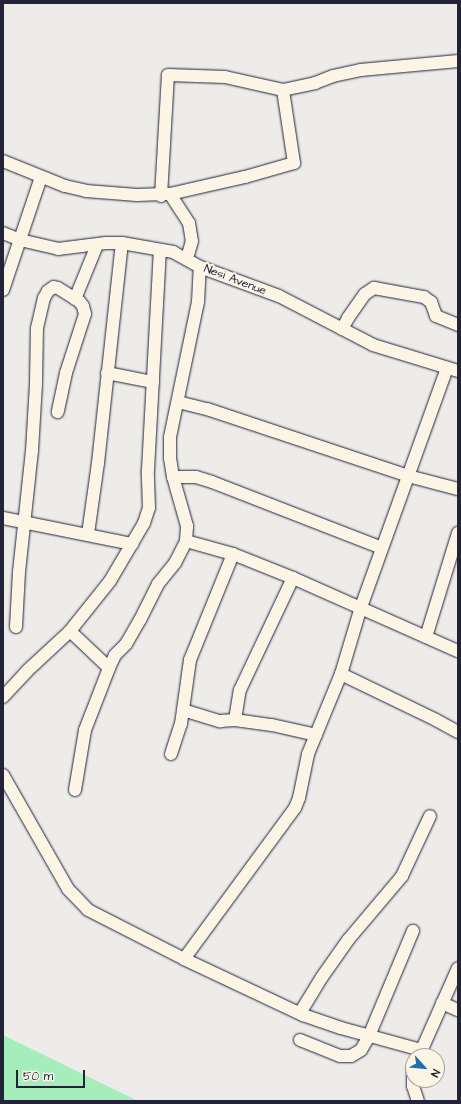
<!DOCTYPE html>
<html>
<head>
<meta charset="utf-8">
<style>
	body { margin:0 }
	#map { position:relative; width:461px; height:1104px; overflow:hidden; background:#edece8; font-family:"Architects Daughter",sans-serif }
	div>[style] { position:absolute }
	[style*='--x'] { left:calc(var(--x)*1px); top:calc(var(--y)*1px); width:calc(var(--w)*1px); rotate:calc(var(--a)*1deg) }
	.green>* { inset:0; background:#a5edba }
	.roads { filter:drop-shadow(0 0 1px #22223b) drop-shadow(0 0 1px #22223b) }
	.minor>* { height:12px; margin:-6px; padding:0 6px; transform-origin:6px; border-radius:6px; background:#fcf5e5 }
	span { translate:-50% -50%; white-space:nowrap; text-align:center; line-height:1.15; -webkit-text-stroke:4px #fcf5e5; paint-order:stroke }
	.street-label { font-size:12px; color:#22223b }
	.frame { position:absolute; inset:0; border:4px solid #22223b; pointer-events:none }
	.north { position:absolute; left:405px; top:1048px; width:40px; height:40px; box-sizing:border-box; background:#fcf5e5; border:1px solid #a5a1a1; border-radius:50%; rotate:117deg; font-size:11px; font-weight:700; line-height:16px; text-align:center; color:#22223b }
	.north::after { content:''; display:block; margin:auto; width:14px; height:18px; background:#1f6fb2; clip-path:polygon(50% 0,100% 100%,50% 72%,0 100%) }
	.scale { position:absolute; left:16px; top:1070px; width:69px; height:18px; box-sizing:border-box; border:2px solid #22223b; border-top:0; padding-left:5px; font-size:12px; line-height:14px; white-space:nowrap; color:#22223b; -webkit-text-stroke:3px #fcf5e5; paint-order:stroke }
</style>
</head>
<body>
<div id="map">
	<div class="green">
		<i style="clip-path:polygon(3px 1035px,138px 1101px,3px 1101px)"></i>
	</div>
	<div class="roads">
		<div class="minor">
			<i style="--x:3;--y:161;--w:67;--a:22"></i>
			<i style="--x:65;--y:186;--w:22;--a:13"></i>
			<i style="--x:86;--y:191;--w:51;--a:4.5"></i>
			<i style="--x:137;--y:195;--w:33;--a:-2"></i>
			<i style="--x:170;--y:194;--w:77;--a:-12.8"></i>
			<i style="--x:245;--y:177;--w:51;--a:-15.9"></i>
			<i style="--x:294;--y:163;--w:74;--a:-98.6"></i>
			<i style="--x:170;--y:194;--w:35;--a:57"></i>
			<i style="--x:189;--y:223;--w:18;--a:81"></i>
			<i style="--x:192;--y:241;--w:19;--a:106"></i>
			<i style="--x:161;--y:196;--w:121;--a:-86.7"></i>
			<i style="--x:168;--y:75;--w:57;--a:2"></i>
			<i style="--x:225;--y:77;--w:59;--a:12.6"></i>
			<i style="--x:283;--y:90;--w:33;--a:-12"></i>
			<i style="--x:315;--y:83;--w:19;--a:-21"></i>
			<i style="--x:333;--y:76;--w:29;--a:-12"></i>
			<i style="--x:361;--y:70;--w:97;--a:-5.3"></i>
			<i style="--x:3;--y:233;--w:18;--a:22"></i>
			<i style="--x:20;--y:240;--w:39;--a:13"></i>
			<i style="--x:58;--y:249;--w:48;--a:-7.1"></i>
			<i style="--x:106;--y:243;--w:16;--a:0"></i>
			<i style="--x:122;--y:243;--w:52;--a:10"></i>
			<i style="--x:173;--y:252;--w:31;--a:29"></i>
			<i style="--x:200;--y:267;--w:84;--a:20.2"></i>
			<i style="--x:279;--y:296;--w:106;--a:27.5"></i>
			<i style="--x:373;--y:345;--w:89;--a:17"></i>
			<i style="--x:3;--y:290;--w:119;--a:-71.4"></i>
			<i style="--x:75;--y:299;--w:58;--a:-67.8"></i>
			<i style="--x:342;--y:329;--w:13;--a:-61"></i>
			<i style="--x:348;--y:318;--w:29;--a:-55"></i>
			<i style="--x:365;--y:294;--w:11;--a:-34"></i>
			<i style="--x:374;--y:288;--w:51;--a:10.2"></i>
			<i style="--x:424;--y:297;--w:9;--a:36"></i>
			<i style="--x:431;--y:302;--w:15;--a:70"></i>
			<i style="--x:436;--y:316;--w:24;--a:22"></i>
			<i style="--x:107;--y:373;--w:47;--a:11.1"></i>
			<i style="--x:178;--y:402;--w:30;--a:14"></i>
			<i style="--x:207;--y:409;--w:212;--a:18.4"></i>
			<i style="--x:408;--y:476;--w:52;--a:14.6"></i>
			<i style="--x:173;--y:477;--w:23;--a:0"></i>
			<i style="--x:196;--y:477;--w:17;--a:17"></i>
			<i style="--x:212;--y:482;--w:182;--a:21.2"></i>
			<i style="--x:3;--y:518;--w:132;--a:11.4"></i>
			<i style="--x:88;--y:534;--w:72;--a:-82"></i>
			<i style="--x:98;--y:463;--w:221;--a:-83.8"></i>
			<i style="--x:186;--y:541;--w:49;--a:15.5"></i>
			<i style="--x:233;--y:554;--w:65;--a:21.8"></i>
			<i style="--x:293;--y:578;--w:180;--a:23.9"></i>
			<i style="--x:16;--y:627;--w:55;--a:-86.9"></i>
			<i style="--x:19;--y:572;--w:122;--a:-83.9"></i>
			<i style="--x:32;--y:451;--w:68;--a:-86.6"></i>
			<i style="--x:36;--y:383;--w:55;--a:-89"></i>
			<i style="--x:37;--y:328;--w:31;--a:-77"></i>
			<i style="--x:44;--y:298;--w:8;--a:-60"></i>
			<i style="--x:48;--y:291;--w:7;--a:-34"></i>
			<i style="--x:54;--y:287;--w:4;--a:14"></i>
			<i style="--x:58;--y:288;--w:25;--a:32"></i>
			<i style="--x:79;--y:301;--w:6;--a:51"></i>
			<i style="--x:83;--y:306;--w:8;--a:76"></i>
			<i style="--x:85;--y:314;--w:62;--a:107.9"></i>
			<i style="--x:66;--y:373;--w:40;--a:102"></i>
			<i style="--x:70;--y:631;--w:54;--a:43.5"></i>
			<i style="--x:426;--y:637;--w:109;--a:-72.9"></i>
			<i style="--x:341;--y:674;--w:106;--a:25.8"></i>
			<i style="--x:436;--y:720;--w:25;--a:29"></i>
			<i style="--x:3;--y:697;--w:35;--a:-47"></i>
			<i style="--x:27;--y:671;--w:59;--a:-42.9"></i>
			<i style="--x:70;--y:631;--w:64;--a:-51.3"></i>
			<i style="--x:110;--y:581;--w:67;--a:-59.6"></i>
			<i style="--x:144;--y:523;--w:16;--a:-72"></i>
			<i style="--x:149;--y:508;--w:38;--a:-92"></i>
			<i style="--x:148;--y:470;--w:220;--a:-86.9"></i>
			<i style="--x:183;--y:710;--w:39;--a:17"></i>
			<i style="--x:220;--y:721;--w:15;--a:-4"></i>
			<i style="--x:235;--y:720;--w:37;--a:8"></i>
			<i style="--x:272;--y:725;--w:45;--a:12.8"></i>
			<i style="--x:235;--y:720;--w:30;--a:-81"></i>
			<i style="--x:240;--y:690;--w:124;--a:-64.7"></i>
			<i style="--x:171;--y:754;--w:32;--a:-72"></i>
			<i style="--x:181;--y:724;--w:65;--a:-82"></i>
			<i style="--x:190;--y:660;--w:114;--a:-67.9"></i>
			<i style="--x:3;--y:775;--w:131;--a:60.3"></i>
			<i style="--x:68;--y:889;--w:29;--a:46"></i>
			<i style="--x:88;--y:910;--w:108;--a:27"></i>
			<i style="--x:184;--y:959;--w:132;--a:25.2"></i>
			<i style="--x:303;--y:1015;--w:40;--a:18.9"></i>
			<i style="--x:341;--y:1028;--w:83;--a:15.4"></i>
			<i style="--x:75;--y:790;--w:61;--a:-80.5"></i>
			<i style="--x:85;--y:730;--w:66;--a:-68.8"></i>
			<i style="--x:109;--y:668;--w:14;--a:-65"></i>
			<i style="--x:115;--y:655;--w:16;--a:-45"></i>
			<i style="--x:126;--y:644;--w:28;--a:-60"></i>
			<i style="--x:140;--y:620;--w:40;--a:-63.4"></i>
			<i style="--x:158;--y:584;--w:27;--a:-51"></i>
			<i style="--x:175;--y:563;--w:25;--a:-63"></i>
			<i style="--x:186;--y:541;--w:15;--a:-86"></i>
			<i style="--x:187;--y:526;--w:51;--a:-105.9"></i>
			<i style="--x:173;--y:477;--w:19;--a:-99"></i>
			<i style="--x:170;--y:458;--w:21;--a:-90"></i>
			<i style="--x:170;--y:437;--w:138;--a:-78.3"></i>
			<i style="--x:198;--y:302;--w:35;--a:-87"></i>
			<i style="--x:184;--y:959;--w:187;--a:-53.7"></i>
			<i style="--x:295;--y:808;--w:11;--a:-68"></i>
			<i style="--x:299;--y:798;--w:45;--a:-78.4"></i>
			<i style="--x:308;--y:754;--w:87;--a:-67.6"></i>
			<i style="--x:341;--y:674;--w:70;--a:-73.4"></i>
			<i style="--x:361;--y:607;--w:254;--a:-70.2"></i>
			<i style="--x:442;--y:1003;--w:17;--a:24"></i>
			<i style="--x:300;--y:1013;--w:42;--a:-58.6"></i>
			<i style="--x:322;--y:977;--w:45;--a:-54.9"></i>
			<i style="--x:348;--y:940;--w:84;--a:-49.8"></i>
			<i style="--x:402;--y:876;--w:66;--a:-65"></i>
			<i style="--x:300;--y:1040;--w:43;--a:21.8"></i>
			<i style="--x:340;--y:1056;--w:11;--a:0"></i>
			<i style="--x:351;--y:1056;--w:12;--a:-31"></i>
			<i style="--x:361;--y:1050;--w:16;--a:-60"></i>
			<i style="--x:369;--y:1036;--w:114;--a:-67.3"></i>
			<i style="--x:419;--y:1056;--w:96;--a:-66.1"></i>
			<i style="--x:413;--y:1070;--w:16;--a:90"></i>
			<i style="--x:413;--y:1086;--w:16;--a:72"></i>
		</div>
	</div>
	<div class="street-label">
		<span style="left:235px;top:280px;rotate:21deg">Nesi Avenue</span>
	</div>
	<div class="frame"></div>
	<div class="north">N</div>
	<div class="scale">50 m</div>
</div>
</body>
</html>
